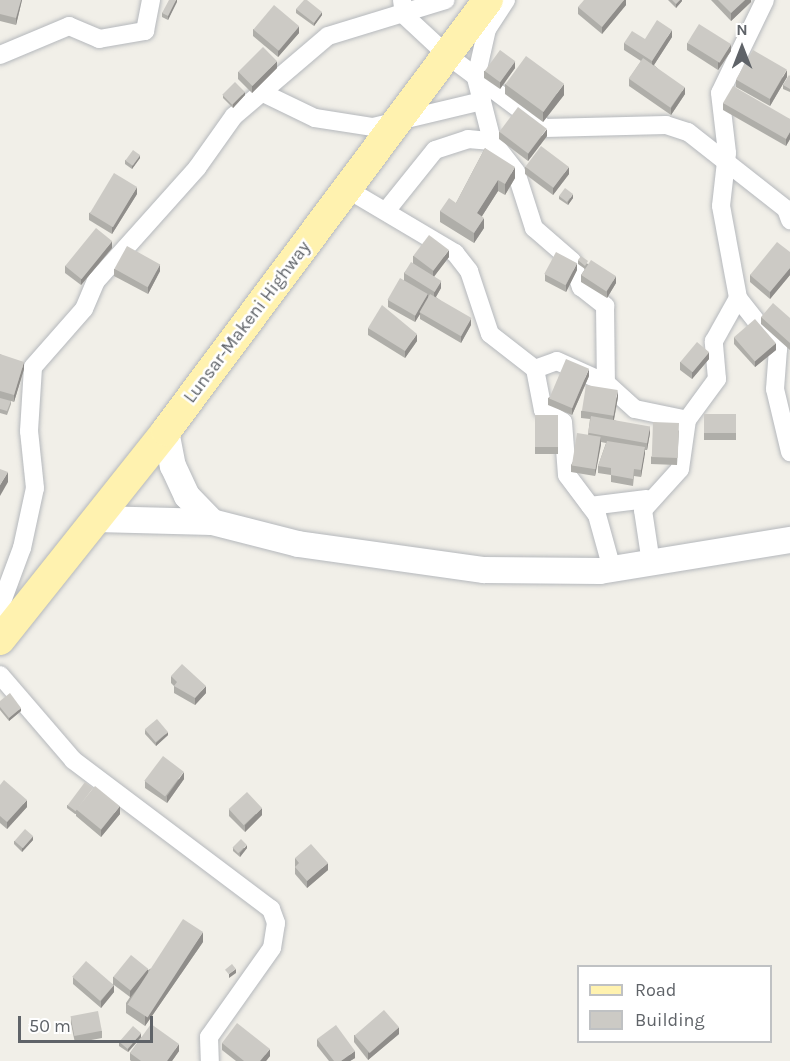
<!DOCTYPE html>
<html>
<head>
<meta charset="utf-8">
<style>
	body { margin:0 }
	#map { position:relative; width:790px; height:1061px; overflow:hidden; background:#f1efe8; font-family:Karla,sans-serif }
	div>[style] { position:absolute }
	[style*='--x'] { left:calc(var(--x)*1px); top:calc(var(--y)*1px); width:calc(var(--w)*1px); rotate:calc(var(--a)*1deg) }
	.roads { filter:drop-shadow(0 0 2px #b5b8bc) drop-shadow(0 0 2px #b5b8bc) }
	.minor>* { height:18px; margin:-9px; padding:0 9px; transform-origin:9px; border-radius:9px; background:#fff }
	.secondary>* { height:26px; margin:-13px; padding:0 13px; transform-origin:13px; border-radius:13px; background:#fff }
	.primary>* { height:30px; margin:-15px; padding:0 15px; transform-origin:15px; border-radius:15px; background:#fff2af }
	.wall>* { inset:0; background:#afaea9; transform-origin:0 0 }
	.shaded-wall>* { inset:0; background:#8f8d8a }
	.building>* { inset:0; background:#cccac5; transform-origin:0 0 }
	span { translate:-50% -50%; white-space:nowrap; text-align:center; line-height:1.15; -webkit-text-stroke:5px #fff; paint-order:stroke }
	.street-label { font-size:18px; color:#5f6368 }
	.legend { position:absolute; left:577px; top:965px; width:195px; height:78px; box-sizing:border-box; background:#fff; border:2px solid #bfc1c3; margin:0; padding:8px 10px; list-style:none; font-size:18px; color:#5f6368 }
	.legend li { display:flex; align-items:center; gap:12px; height:30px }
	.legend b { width:30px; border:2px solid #bfc1c3 }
	.north { position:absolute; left:712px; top:18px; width:60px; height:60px; -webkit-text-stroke:4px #fff; paint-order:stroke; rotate:0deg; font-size:16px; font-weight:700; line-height:24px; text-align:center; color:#5f6368 }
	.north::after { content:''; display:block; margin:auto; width:21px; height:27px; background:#5f6368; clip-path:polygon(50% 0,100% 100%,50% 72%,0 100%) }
	.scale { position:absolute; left:18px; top:1016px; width:135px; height:27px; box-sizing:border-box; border:3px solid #5f6368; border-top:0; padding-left:8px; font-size:18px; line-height:21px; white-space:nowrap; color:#5f6368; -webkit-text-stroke:4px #fff; paint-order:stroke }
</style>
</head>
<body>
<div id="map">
	<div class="roads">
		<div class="minor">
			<i style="--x:402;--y:0;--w:15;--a:82"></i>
			<i style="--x:404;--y:15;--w:59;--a:42.9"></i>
			<i style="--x:447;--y:55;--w:122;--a:36.7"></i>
			<i style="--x:545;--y:128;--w:121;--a:-1.4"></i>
			<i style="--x:666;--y:125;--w:23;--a:18"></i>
			<i style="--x:688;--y:132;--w:125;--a:38.2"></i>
			<i style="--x:786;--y:209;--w:12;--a:70"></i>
			<i style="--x:506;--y:0;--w:35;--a:123"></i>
			<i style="--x:487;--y:29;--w:50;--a:102.7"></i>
			<i style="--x:476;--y:78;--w:65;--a:75.7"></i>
			<i style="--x:492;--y:141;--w:39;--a:52"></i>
			<i style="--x:516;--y:172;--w:59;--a:72.2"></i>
			<i style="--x:534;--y:228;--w:50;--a:41"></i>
			<i style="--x:572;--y:261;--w:28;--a:71"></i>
			<i style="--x:581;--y:287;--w:31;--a:38"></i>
			<i style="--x:605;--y:306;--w:77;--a:89.3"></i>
			<i style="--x:606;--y:383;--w:39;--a:42"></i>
			<i style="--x:635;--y:409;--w:53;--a:11.9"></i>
			<i style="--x:765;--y:0;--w:103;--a:115.8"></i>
			<i style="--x:720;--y:93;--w:60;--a:83.3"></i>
			<i style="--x:727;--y:153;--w:53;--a:96.5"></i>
			<i style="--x:721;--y:206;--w:94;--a:79.5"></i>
			<i style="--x:738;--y:298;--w:65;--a:51.9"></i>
			<i style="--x:778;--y:349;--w:40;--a:94.3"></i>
			<i style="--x:775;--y:389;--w:65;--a:76.6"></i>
			<i style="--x:0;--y:55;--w:75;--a:-22.8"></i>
			<i style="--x:69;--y:26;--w:33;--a:23"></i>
			<i style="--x:99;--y:39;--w:47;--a:-9.9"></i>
			<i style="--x:145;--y:31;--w:32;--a:-79"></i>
			<i style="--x:261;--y:92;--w:60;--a:25.7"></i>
			<i style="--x:315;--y:118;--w:59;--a:8.8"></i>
			<i style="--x:373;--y:127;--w:112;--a:-13.4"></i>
			<i style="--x:347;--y:189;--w:126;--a:30.7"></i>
			<i style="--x:455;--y:253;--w:23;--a:52"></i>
			<i style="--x:469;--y:271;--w:66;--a:71.6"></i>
			<i style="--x:490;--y:334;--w:57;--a:37.9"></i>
			<i style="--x:535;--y:369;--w:42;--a:79"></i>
			<i style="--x:543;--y:410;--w:23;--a:31"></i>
			<i style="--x:563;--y:422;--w:53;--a:85.7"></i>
			<i style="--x:567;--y:475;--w:50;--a:53.1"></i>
			<i style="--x:597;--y:515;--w:56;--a:74.5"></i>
			<i style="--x:386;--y:211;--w:78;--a:-51.2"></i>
			<i style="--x:435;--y:150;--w:35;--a:-18"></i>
			<i style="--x:468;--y:139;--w:24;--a:5"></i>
			<i style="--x:535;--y:369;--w:23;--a:-20"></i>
			<i style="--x:557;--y:361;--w:54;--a:24.2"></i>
			<i style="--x:590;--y:506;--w:57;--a:-7"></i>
			<i style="--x:651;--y:563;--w:54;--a:-98.6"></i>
			<i style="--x:643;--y:510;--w:55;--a:-47.9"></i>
			<i style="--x:680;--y:469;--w:49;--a:-81.9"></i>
			<i style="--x:687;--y:420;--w:51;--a:-53.8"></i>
			<i style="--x:717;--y:379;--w:38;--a:-95"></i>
			<i style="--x:714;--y:341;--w:49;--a:-60.8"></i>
			<i style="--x:0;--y:607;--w:63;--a:-69.6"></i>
			<i style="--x:22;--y:548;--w:61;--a:-77.8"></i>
			<i style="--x:35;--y:488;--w:57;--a:-96"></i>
			<i style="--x:29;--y:431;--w:64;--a:-86.4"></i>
			<i style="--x:33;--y:367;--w:77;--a:-48.7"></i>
			<i style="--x:84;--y:309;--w:30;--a:-67"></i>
			<i style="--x:96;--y:281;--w:152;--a:-48.2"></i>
			<i style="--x:197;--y:168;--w:64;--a:-54.6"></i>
			<i style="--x:234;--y:116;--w:123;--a:-40.4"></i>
			<i style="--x:328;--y:36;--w:123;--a:-17"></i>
			<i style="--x:0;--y:675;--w:112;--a:49.3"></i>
			<i style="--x:73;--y:760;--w:248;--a:37"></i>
			<i style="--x:271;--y:909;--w:15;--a:70"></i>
			<i style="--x:276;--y:923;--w:25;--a:99"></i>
			<i style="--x:272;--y:948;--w:109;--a:125.3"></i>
			<i style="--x:209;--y:1037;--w:24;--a:88"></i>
		</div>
		<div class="secondary">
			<i style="--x:166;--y:431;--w:36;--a:79"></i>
			<i style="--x:173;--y:466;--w:33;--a:65"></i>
			<i style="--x:187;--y:496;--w:36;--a:46"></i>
			<i style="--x:96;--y:519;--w:116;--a:1.5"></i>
			<i style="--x:212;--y:522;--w:89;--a:14.3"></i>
			<i style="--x:298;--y:544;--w:188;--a:8"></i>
			<i style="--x:484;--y:570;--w:116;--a:0.5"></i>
			<i style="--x:600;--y:571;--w:193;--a:-9.3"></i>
		</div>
		<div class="primary">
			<i style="--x:0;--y:640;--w:267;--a:-51.5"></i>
			<i style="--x:166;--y:431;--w:538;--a:-53.24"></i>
		</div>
	</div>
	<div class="wall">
		<i style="clip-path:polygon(0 0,22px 0,16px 25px,0 21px)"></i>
		<i style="clip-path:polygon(177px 0,168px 20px,162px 17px,162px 13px)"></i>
		<i style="clip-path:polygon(626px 0,626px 5px,602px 34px,578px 14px,578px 7px)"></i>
		<i style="clip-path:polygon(668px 0,682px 0,682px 1px,676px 8px)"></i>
		<i style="clip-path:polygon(711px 0,751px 0,751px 2px,731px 21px)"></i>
		<i style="clip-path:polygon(296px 9px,322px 15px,314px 26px,296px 13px)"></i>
		<i style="clip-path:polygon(253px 29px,299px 33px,278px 57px,253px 36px)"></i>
		<i style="clip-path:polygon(672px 37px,654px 65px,685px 94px,671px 115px,629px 86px,629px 79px,641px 61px,624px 50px,624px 43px,645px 39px)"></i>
		<i style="clip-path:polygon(687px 43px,731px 51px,718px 70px,687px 50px)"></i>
		<i style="clip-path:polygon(277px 68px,252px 93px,238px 79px,238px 72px)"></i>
		<i style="clip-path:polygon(515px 68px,500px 89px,484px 78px,484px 71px)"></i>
		<i style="clip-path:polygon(790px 76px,790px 92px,783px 89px,783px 85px)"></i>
		<i style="clip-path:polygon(787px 77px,770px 106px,736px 87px,736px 80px)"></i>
		<i style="clip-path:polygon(505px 84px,564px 95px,543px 122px,505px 94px)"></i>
		<i style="clip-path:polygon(223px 95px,245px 95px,233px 108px,223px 98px)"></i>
		<i style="clip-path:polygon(723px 103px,790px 119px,790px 139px,786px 146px,723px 110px)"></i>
		<i style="clip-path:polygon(499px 132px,547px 136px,528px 161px,499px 139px)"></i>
		<i style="clip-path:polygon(485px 148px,515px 178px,505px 195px,498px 191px,482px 216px,484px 228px,474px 243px,440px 222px,440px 211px,456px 203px)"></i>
		<i style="clip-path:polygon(140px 158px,132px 169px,125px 164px,125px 160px)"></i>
		<i style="clip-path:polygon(525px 167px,569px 174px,553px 195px,525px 174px)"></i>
		<i style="clip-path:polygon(137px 194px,112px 234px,89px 220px,89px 213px)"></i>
		<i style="clip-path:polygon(559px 196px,573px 198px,568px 205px,559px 199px)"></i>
		<i style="clip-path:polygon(112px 248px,81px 285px,65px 273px,65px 266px)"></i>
		<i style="clip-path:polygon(790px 252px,790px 275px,770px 299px,750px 282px,750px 275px)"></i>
		<i style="clip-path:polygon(413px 256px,449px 257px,434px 276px,441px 288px,436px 297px,471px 325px,461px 343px,420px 319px,420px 314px,415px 322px,388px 307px,388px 300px,404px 280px,404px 273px,413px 263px)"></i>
		<i style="clip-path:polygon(578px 260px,588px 264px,616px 283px,607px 298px,581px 282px,581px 275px,585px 269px,578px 264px)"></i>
		<i style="clip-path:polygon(114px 269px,160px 271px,148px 294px,114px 276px)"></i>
		<i style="clip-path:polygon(577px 270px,566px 292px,545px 281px,545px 274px)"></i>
		<i style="clip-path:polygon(761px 317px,790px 318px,790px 350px,761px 324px)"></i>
		<i style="clip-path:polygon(368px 328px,417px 341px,405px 358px,368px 335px)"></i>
		<i style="clip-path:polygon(734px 337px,776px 350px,755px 367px,734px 344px)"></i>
		<i style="clip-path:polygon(0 354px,24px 369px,14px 402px,11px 401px,11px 404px,7px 415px,0 413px)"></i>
		<i style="clip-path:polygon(709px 359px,692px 379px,680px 370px,680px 362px)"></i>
		<i style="clip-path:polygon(589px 376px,572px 415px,548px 405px,548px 398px)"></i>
		<i style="clip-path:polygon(618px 397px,614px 420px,650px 433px,647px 450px,645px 450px,641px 477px,634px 476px,633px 486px,611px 482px,611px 475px,598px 473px,598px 466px,606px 443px,601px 442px,595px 476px,571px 472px,571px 465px,588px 435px,590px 419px,581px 418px,581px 411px)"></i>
		<i style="left:704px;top:414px;width:32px;height:26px"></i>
		<i style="left:535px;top:415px;width:23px;height:39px"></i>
		<i style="clip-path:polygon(679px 430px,677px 465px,651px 464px,651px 457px)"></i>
		<i style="clip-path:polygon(171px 676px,206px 693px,195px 705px,174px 693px,174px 686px,171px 683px)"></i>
		<i style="clip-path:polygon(0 701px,21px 711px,9px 721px,0 710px)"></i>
		<i style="clip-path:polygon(145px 730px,168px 735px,156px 746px,145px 734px)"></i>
		<i style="clip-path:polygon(184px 779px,167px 803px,145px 788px,145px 781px)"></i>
		<i style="clip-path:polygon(0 785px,27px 807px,7px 829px,0 823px)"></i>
		<i style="clip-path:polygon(67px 805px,120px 814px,101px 837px,76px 816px,76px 814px,75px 814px,67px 808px)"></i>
		<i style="clip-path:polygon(229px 809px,262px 815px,245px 832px,229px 816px)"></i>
		<i style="clip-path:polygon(33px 840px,22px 852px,14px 844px,14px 841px)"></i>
		<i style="clip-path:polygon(233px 848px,247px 848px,240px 857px,233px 851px)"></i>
		<i style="clip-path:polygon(295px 858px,328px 870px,307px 888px,295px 874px)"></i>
		<i style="clip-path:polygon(203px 942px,145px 1026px,126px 1013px,126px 1003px,130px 997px,114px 985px,114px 992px,101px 1008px,73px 984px,73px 977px,113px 984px,113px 977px,148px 970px)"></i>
		<i style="clip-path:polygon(71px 1017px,102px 1031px,102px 1038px,75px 1043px,71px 1024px)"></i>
		<i style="clip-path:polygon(399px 1034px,368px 1060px,354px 1042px,354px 1035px)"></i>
		<i style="clip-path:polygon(141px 1037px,179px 1051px,172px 1061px,131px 1061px,130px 1060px,130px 1053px,141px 1038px,128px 1052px,119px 1046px,119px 1042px)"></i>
		<i style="clip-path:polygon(317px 1039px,355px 1058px,350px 1061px,329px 1061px,317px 1046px)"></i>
		<i style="clip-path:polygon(222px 1043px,270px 1056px,266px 1061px,236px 1061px,222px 1050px)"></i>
	</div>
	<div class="shaded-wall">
		<i style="clip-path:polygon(21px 0,22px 0,16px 25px,16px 18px)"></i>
		<i style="clip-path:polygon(176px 0,177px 0,177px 2px,168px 20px,168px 16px)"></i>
		<i style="clip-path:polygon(624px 0,626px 0,626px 5px,602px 34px,602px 27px)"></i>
		<i style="clip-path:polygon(680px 0,682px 0,682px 1px,676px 8px,676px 4px)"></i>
		<i style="clip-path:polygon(745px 0,751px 0,751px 2px,731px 21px,731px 13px)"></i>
		<i style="clip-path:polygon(322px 12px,322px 15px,314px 26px,314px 23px)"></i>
		<i style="clip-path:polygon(299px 26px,299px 33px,278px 57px,278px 50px)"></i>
		<i style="clip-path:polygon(672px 30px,672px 37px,652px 68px,652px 61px)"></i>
		<i style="clip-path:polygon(731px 44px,731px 51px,718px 70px,718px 63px)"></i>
		<i style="clip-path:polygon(277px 61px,277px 68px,252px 93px,252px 86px)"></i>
		<i style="clip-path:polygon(515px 61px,515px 68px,500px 89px,500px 82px)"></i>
		<i style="clip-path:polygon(787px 70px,787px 77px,770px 106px,770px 99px)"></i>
		<i style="clip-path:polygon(564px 84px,564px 95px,543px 122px,543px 112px)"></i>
		<i style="clip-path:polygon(685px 87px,685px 94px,671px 115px,671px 108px)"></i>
		<i style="clip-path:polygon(245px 92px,245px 95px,233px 108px,233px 104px)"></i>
		<i style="clip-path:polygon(547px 129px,547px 136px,528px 161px,528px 154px)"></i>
		<i style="clip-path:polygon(790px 132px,790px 139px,786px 146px,786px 139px)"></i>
		<i style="clip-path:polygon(140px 155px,140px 158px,132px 169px,132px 165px)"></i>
		<i style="clip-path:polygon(515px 167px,515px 178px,505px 195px,505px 184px)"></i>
		<i style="clip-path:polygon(569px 167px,569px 174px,553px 195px,553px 188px)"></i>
		<i style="clip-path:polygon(498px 180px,498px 191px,477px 224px,477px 213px)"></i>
		<i style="clip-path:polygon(137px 187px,137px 194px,112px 234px,112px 227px)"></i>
		<i style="clip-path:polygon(573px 194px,573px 198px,568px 205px,568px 202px)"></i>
		<i style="clip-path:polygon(484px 218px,484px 228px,474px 243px,474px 233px)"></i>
		<i style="clip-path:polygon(112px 241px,112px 248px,81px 285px,81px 278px)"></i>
		<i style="clip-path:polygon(449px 250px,449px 257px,433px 278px,433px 271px)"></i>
		<i style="clip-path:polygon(577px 263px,577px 270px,566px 292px,566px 285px)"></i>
		<i style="clip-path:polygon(160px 264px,160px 271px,148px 294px,148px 287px)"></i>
		<i style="clip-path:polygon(790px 268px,790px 275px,770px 299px,770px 292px)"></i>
		<i style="clip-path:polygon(616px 276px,616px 283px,607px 298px,607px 291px)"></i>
		<i style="clip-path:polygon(441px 281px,441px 288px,434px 300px,434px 293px)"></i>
		<i style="clip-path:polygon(428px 294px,428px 301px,420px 312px,420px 314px,415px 322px,415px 315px)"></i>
		<i style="clip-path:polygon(471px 318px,471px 325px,461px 343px,461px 336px)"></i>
		<i style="clip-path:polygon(417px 334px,417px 341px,405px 358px,405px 351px)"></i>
		<i style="clip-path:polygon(776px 343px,776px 350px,755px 367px,755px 360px)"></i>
		<i style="clip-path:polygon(709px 352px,709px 359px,692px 379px,692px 372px)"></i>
		<i style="clip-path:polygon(24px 362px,24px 369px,14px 402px,14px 395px)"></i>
		<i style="clip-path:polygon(589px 369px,589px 376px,572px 415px,572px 408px)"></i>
		<i style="clip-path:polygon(618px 390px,618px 397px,613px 424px,613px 417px)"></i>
		<i style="clip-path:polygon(650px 426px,650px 433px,647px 450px,647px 443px)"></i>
		<i style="clip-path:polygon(601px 437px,601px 445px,595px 476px,595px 469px)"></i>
		<i style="clip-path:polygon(645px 447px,645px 454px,641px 477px,641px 470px)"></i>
		<i style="clip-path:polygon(8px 472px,8px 482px,0 496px,0 485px)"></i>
		<i style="clip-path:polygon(206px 686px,206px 693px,195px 705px,195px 698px)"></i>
		<i style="clip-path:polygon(21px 708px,21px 711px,9px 721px,9px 718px)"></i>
		<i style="clip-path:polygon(168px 732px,168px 735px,156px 746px,156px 743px)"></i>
		<i style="clip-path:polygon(184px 772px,184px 779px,167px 803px,167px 796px)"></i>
		<i style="clip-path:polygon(27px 800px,27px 807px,7px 829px,7px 822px)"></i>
		<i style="clip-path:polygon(120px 806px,120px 814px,101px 837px,101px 830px)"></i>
		<i style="clip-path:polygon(262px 808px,262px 815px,245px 832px,245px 825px)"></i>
		<i style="clip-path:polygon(33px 836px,33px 840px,22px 852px,22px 848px)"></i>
		<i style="clip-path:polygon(247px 845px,247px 848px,240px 857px,240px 853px)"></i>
		<i style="clip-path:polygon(328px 863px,328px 870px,307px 888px,307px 881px)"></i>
		<i style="clip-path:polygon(203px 932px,203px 942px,145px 1026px,145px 1016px)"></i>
		<i style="clip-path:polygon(148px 969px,148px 976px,130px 998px,130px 991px)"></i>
		<i style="clip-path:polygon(236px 969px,236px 973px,229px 978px,229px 974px)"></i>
		<i style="clip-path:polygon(114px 985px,114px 992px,101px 1008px,101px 1001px)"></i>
		<i style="clip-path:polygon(399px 1027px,399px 1034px,368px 1060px,368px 1053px)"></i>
		<i style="clip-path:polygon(141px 1033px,141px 1037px,128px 1052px,128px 1049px)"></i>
		<i style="clip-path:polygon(179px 1044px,179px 1051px,172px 1061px,167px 1061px)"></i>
		<i style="clip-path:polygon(270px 1049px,270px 1056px,266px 1061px,260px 1061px)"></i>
		<i style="clip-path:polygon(355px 1051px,355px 1058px,350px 1061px,341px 1061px)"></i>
	</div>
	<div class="building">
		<i style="clip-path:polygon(0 0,21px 0,16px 18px,0 14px)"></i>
		<i style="clip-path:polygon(169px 0,176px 0,168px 16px,162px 13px)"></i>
		<i style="clip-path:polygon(304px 0,307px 0,322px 12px,314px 23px,296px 9px)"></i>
		<i style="clip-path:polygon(584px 0,624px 0,602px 27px,578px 7px)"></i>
		<i style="clip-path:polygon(672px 0,680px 0,676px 4px)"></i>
		<i style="clip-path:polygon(718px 0,745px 0,731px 13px)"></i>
		<i style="left:274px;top:5px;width:33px;height:32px;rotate:40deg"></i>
		<i style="clip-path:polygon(657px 20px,672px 30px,652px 61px,624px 43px,632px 31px,645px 39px)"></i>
		<i style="left:699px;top:24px;width:38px;height:22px;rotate:32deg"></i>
		<i style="left:263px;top:47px;width:20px;height:35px;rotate:45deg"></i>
		<i style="left:500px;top:50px;width:19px;height:26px;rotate:36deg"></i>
		<i style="left:753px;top:50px;width:39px;height:34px;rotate:30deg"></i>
		<i style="left:526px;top:56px;width:47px;height:35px;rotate:36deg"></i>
		<i style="left:643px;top:58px;width:51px;height:25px;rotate:35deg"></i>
		<i style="clip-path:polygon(789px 75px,790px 76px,790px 89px,783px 85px)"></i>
		<i style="left:235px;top:82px;width:14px;height:18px;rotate:45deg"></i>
		<i style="clip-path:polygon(733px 86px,790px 119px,790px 132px,786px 139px,723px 103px)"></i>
		<i style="left:518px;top:107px;width:36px;height:31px;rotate:37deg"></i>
		<i style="left:541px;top:146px;width:35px;height:26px;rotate:37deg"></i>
		<i style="clip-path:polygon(485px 148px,515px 167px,505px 184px,498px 180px,477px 213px,484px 218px,474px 233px,440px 211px,449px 198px,456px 203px)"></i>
		<i style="left:133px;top:150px;width:9px;height:13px;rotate:36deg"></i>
		<i style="left:114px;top:173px;width:27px;height:47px;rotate:31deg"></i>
		<i style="left:565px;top:188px;width:10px;height:10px;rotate:37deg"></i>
		<i style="left:96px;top:228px;width:21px;height:49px;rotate:39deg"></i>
		<i style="left:429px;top:235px;width:25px;height:26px;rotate:37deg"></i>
		<i style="clip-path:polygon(777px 242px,790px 252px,790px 268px,770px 292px,750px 275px)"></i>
		<i style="left:127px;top:246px;width:38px;height:26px;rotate:29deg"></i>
		<i style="left:556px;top:252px;width:24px;height:25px;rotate:28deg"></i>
		<i style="clip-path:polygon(581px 256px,588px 261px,585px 266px,578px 260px)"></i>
		<i style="left:591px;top:260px;width:30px;height:18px;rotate:33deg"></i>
		<i style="left:411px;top:262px;width:36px;height:13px;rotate:32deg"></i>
		<i style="left:400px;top:278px;width:32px;height:25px;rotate:30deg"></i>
		<i style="left:430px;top:294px;width:48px;height:21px;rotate:30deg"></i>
		<i style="clip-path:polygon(773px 303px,790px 318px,790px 343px,761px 317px)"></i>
		<i style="clip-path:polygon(382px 305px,417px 334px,405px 351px,368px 328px)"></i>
		<i style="left:755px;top:319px;width:32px;height:28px;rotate:49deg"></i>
		<i style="left:697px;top:342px;width:16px;height:26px;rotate:40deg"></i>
		<i style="clip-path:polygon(0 354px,24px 362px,14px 395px,0 391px)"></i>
		<i style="left:566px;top:359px;width:25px;height:43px;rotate:23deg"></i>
		<i style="left:586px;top:385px;width:32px;height:26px;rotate:9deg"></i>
		<i style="clip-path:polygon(0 398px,11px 401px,7px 411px,0 409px)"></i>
		<i style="left:704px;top:414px;width:32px;height:19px"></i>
		<i style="left:535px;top:415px;width:23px;height:32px"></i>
		<i style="left:591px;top:416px;width:60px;height:17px;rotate:10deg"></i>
		<i style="left:653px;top:422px;width:26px;height:35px;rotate:2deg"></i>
		<i style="left:577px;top:433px;width:24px;height:33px;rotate:9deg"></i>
		<i style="clip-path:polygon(607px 441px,645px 447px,641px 470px,634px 469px,633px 479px,611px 475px,611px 468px,598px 466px)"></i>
		<i style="clip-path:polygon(0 469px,8px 472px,0 485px)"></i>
		<i style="clip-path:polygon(182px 664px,206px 686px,195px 698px,174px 686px,177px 682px,171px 676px)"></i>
		<i style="clip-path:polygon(10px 693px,21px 708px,9px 718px,0 707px,0 701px)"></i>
		<i style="left:157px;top:719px;width:17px;height:16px;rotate:50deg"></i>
		<i style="left:163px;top:756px;width:26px;height:31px;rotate:37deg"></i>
		<i style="clip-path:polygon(4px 780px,27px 800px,7px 822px,0 816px,0 785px)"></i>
		<i style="left:85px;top:782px;width:10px;height:29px;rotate:37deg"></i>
		<i style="left:95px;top:786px;width:32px;height:30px;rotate:39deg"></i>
		<i style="left:247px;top:792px;width:22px;height:25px;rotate:47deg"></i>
		<i style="left:25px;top:829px;width:11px;height:16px;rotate:41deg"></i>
		<i style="left:241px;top:839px;width:8px;height:12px;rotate:45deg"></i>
		<i style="clip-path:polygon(311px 844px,328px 863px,307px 881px,295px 867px,299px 863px,295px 858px)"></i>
		<i style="left:183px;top:919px;width:24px;height:102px;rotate:33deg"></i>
		<i style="left:131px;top:955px;width:22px;height:28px;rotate:39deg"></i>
		<i style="left:86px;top:961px;width:37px;height:21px;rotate:41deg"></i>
		<i style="left:232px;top:964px;width:6px;height:9px;rotate:51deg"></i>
		<i style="left:384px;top:1010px;width:23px;height:39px;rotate:49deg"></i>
		<i style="left:98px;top:1011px;width:20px;height:28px;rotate:79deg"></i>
		<i style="clip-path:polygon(237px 1023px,270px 1049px,260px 1061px,244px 1061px,222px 1043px)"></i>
		<i style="clip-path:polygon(151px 1024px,179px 1044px,167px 1061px,141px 1061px,130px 1053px)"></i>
		<i style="clip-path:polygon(336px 1025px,355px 1051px,341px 1061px,334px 1061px,317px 1039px)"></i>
		<i style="left:133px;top:1026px;width:11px;height:21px;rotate:41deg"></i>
	</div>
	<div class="street-label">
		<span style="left:247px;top:322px;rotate:-53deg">Lunsar-Makeni Highway</span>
	</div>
	<ul class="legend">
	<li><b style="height:8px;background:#fff2af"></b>Road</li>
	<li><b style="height:16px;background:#cccac5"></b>Building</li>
	</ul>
	<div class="north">N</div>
	<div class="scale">50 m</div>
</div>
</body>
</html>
